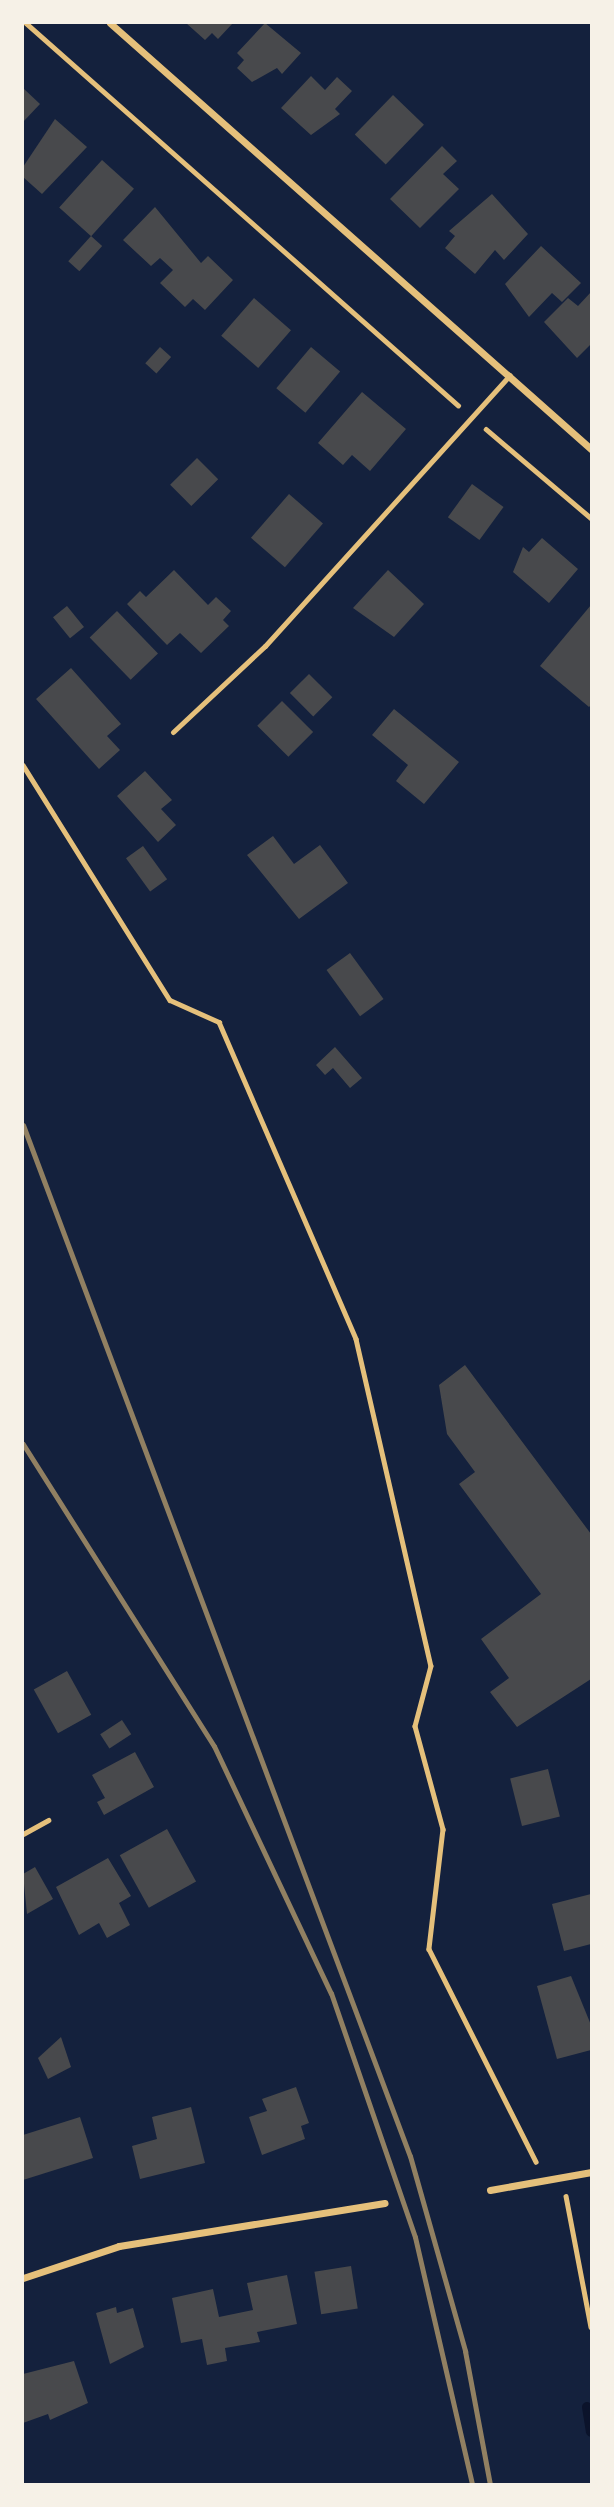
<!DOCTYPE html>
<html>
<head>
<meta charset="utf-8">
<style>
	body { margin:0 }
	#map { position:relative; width:614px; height:2507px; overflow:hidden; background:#14213d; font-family:"PT Sans Narrow",sans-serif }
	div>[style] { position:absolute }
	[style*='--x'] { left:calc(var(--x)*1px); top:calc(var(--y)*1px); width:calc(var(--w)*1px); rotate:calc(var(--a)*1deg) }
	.stream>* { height:10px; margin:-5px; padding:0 5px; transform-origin:5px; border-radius:5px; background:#0b132b }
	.building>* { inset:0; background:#48494c; transform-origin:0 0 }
	.path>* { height:4.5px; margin:-2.25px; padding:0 2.25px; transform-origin:2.25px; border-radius:2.25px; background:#e5c07b }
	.service>* { height:5px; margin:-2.5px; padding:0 2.5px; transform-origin:2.5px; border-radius:2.5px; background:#e5c07b }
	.minor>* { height:7px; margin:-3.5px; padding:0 3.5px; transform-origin:3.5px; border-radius:3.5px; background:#e5c07b }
	.rail>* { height:5px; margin:-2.5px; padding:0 2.5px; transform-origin:2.5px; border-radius:2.5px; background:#918062 }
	span { translate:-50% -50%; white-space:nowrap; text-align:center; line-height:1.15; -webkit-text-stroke:5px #f6f1e7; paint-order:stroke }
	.frame { position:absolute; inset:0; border:24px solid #f6f1e7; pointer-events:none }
</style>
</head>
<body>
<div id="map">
	<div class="stream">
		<i style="--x:587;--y:2407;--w:25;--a:81"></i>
	</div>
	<div class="building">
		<i style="clip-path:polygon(186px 23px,233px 23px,218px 39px,212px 33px,205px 40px)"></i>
		<i style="clip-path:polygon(265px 23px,301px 53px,282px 74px,277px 68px,252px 82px,237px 68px,244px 60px,237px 53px)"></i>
		<i style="clip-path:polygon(311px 76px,325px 90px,337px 77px,352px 91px,335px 109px,340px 114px,311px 135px,281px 108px)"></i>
		<i style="clip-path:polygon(23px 88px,40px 104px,23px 122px)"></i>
		<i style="left:393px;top:95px;width:43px;height:55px;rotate:44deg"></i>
		<i style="clip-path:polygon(55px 119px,87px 147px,42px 194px,23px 177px,23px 167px)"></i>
		<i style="clip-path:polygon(442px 146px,457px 161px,443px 174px,459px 189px,420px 228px,390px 199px)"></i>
		<i style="left:102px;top:160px;width:43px;height:64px;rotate:42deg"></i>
		<i style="clip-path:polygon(492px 194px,528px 234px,504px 260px,495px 250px,475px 274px,445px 248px,455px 236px,449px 231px)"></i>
		<i style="clip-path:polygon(155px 207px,201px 263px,208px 256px,233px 280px,205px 310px,193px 299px,185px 307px,160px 283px,173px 270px,160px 258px,151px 266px,123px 240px)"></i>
		<i style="left:91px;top:236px;width:15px;height:34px;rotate:42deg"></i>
		<i style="clip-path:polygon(541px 246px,581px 283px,562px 302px,552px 293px,529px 317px,505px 284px)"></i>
		<i style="clip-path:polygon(591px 292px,591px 344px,577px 358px,544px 322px,568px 298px,578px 306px)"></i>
		<i style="left:254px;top:298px;width:49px;height:50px;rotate:41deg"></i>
		<i style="left:160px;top:347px;width:15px;height:22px;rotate:42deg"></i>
		<i style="left:311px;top:347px;width:38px;height:54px;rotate:40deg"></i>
		<i style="clip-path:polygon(362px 392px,406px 429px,370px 471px,352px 455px,343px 465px,318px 443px)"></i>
		<i style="left:197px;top:458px;width:30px;height:38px;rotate:45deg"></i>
		<i style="left:472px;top:484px;width:39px;height:41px;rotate:36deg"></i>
		<i style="left:289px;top:494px;width:45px;height:58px;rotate:41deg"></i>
		<i style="clip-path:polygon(542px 538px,578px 569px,549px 603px,513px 572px,523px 547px,529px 552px)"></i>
		<i style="clip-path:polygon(174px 570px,208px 605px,216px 597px,231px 611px,223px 620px,229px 626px,201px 653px,180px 633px,167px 645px,127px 604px,140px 591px,146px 597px)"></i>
		<i style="clip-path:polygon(388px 570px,424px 604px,394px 637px,353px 608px)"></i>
		<i style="clip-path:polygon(591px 605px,591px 705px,589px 707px,540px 666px)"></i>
		<i style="left:67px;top:606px;width:27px;height:18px;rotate:51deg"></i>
		<i style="left:117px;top:611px;width:59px;height:38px;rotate:46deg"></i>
		<i style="clip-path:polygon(71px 668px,121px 724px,107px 736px,120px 750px,99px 769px,36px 699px)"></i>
		<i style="left:309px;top:674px;width:33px;height:27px;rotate:45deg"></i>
		<i style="left:282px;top:701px;width:44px;height:35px;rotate:45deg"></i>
		<i style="clip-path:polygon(394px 709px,459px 762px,424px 804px,396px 781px,408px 765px,372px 735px)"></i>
		<i style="clip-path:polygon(145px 771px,172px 800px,161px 809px,176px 825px,158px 842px,117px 796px)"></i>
		<i style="clip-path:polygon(273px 836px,294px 864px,320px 845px,348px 883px,299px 919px,247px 855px)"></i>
		<i style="left:143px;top:846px;width:41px;height:21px;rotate:54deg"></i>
		<i style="left:350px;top:953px;width:57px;height:29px;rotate:54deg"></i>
		<i style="clip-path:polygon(335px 1047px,362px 1078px,350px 1088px,333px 1068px,325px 1075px,316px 1065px)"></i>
		<i style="clip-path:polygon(465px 1365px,591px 1534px,591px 1679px,517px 1727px,490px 1692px,509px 1678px,481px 1639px,541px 1594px,459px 1484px,475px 1472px,447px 1434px,439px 1385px)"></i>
		<i style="left:67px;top:1671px;width:50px;height:38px;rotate:61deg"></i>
		<i style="left:122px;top:1720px;width:17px;height:26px;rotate:57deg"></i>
		<i style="clip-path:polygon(135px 1752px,154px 1787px,104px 1815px,97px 1802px,105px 1798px,92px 1775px)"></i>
		<i style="left:548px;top:1769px;width:49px;height:39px;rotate:76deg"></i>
		<i style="left:167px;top:1829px;width:60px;height:54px;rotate:61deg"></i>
		<i style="clip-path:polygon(108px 1858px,131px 1896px,119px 1903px,130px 1925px,107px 1938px,99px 1923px,79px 1935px,56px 1887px)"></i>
		<i style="clip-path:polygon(35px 1867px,53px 1899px,27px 1914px,23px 1874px)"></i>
		<i style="clip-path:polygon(591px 1894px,591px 1944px,564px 1951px,552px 1904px)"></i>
		<i style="clip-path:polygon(571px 1976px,591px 2025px,591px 2050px,557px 2059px,537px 1986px)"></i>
		<i style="clip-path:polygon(61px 2037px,71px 2067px,48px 2079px,38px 2058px)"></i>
		<i style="clip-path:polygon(296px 2087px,309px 2123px,301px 2126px,305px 2139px,262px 2155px,249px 2117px,267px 2111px,262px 2099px)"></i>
		<i style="clip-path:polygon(191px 2107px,205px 2163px,140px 2179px,132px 2146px,157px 2139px,152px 2117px)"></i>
		<i style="clip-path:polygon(80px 2117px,93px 2158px,23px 2180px,23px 2135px)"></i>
		<i style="left:351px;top:2266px;width:43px;height:37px;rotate:81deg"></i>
		<i style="clip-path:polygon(287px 2275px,297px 2324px,257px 2332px,260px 2342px,225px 2348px,227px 2361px,207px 2365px,202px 2339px,181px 2343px,172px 2298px,213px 2289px,219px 2317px,253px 2310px,247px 2283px)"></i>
		<i style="clip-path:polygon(116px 2307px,117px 2313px,133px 2308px,144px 2347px,110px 2364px,96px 2313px)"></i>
		<i style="clip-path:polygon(74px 2361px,88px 2403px,50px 2420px,48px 2414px,23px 2423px,23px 2374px)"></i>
	</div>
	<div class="path">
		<i style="--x:26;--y:23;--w:577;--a:41.49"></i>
		<i style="--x:486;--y:429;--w:138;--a:40.3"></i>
		<i style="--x:23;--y:765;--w:277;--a:58"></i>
		<i style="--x:170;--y:1000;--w:54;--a:24.2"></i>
		<i style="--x:219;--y:1022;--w:345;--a:66.6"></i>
		<i style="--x:356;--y:1339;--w:335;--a:77.1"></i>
		<i style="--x:431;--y:1666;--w:62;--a:104.9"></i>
		<i style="--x:415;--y:1726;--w:107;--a:74.8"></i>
		<i style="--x:443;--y:1829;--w:121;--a:96.7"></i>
		<i style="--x:429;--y:1949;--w:238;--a:63.3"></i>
		<i style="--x:566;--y:2196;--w:133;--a:79.2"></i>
	</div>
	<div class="service">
		<i style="--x:173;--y:732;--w:126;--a:-43.1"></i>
		<i style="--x:265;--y:646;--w:365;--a:-47.9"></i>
		<i style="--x:23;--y:1834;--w:29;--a:-29"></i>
	</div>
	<div class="minor">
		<i style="--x:110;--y:23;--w:643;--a:41.53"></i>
		<i style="--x:490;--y:2190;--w:103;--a:-10.1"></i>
		<i style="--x:23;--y:2278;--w:101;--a:-18.4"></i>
		<i style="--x:119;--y:2246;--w:269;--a:-9.2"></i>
	</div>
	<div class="rail">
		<i style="--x:23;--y:1125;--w:1101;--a:69.43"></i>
		<i style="--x:410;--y:2156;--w:203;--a:74.2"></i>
		<i style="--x:465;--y:2351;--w:135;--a:79.4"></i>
		<i style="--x:23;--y:1444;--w:357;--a:57.7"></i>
		<i style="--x:214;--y:1746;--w:273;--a:64.7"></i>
		<i style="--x:331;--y:1993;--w:258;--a:71"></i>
		<i style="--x:415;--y:2237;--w:253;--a:77"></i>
	</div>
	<div class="frame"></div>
</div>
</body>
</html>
